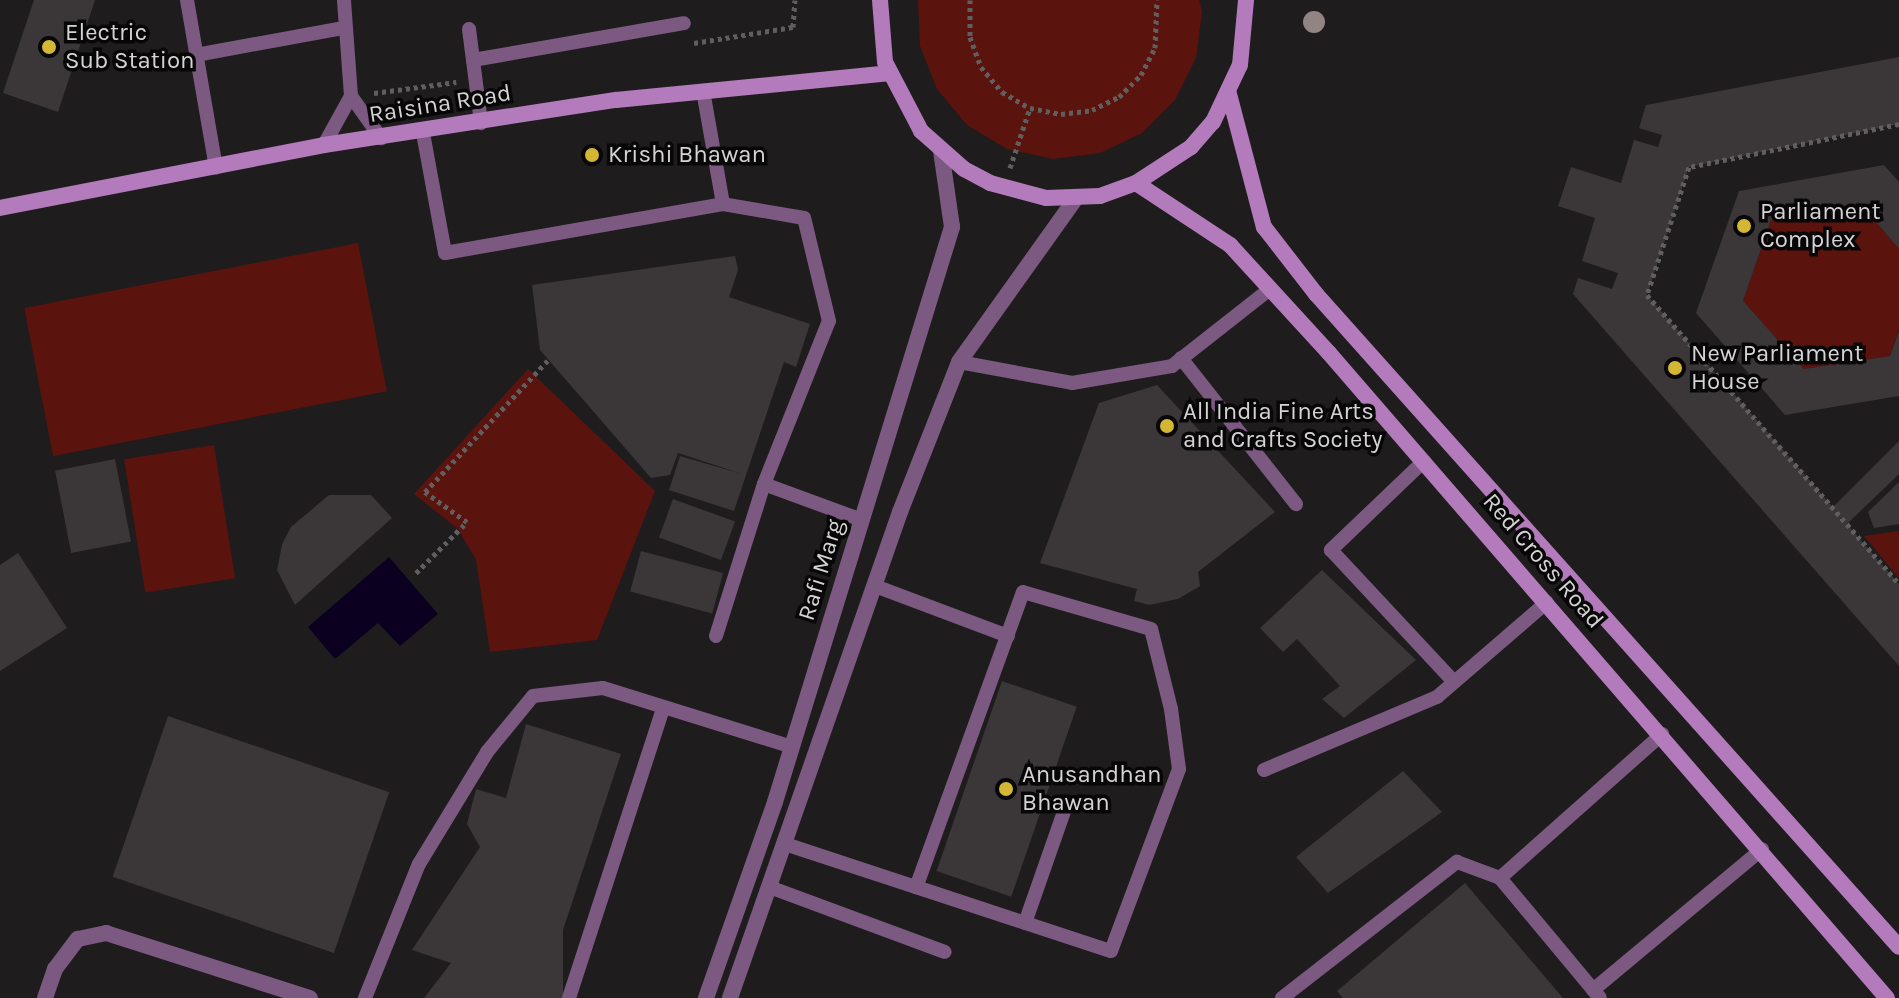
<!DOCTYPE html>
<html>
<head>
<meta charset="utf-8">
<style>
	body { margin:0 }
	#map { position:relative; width:1899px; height:998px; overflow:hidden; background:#1f1c1e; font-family:Karla,sans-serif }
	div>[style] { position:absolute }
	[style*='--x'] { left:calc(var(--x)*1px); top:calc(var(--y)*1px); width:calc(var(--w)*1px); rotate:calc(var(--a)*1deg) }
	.green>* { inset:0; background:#5b130e; transform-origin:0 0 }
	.water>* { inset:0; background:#0c0021 }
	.building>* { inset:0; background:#3b3637; transform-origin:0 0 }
	.path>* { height:5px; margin-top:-2.5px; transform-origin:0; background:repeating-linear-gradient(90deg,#615e60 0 4px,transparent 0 8px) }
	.lane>* { height:14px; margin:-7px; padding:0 7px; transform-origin:7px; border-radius:7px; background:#7c5981 }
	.street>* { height:16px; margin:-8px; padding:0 8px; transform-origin:8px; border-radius:8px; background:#7c5981 }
	.secondary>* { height:16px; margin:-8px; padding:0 8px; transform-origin:8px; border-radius:8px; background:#b37bbb }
	.trees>* { width:22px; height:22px; margin:-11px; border-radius:50%; background:#928483 }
	.dots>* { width:22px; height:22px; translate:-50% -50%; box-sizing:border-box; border:4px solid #080708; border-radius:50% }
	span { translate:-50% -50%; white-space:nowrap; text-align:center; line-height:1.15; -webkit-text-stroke:7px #080708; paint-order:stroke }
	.poi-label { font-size:24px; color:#d6d3d5 }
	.left { translate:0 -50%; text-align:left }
	.street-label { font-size:24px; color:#d6d3d5 }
</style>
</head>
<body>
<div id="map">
	<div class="green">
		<i style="clip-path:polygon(918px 0,1199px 0,1202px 12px,1196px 58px,1175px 100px,1142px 133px,1100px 153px,1053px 159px,1007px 149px,967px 125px,937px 89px,920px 46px)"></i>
		<i style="clip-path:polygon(1860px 203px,1899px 249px,1899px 329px,1890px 356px,1804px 369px,1743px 301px,1771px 220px)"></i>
		<i style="left:358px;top:243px;width:151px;height:340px;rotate:79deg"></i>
		<i style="clip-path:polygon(528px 369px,655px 491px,597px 640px,490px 652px,476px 560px,458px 529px,414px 494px)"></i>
		<i style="left:214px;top:445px;width:135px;height:91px;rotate:81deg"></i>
		<i style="clip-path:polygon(1899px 531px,1899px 578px,1864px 536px)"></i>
	</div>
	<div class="water">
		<i style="clip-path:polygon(389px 557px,438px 614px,400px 646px,378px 623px,335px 659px,308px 627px)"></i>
	</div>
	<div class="building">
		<i style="clip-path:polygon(34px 0,95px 0,58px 112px,3px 93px)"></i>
		<i style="clip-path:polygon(1899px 57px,1899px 124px,1689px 167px,1647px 295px,1833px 507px,1899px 441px,1899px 474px,1847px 524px,1899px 584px,1899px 666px,1573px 294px,1578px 278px,1612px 289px,1618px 273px,1582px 261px,1595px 218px,1558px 206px,1571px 167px,1621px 183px,1634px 140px,1658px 147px,1662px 135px,1639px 128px,1646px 105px)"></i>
		<i style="clip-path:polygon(1884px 165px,1899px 182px,1899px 249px,1860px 203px,1771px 220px,1743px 301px,1804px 369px,1890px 356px,1899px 331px,1899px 396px,1785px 415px,1696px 313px,1739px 191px)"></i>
		<i style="clip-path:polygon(735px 256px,738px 270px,729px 297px,810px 324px,796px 367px,784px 362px,734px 511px,669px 490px,680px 456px,742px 474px,678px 453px,670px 475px,651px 478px,540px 350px,532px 285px)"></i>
		<i style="clip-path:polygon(1157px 385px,1275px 512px,1198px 572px,1200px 586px,1178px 599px,1149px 605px,1134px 601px,1137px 589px,1040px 563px,1099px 403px)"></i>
		<i style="left:115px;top:459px;width:84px;height:61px;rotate:79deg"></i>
		<i style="clip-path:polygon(1899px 482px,1899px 524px,1874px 528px,1868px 512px)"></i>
		<i style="clip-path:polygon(329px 495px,371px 495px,392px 518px,295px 605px,277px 570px,282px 544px,291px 527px)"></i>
		<i style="left:673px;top:499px;width:66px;height:41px;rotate:20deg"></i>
		<i style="left:641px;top:551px;width:85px;height:42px;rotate:15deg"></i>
		<i style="clip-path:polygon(18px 553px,67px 628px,0 671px,0 565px)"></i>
		<i style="clip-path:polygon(1322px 570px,1416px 660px,1344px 718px,1322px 699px,1340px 686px,1297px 639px,1283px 652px,1260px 628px)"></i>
		<i style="left:1002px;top:681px;width:79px;height:201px;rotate:19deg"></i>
		<i style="left:168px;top:716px;width:234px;height:170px;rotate:19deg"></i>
		<i style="clip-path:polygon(526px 724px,621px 754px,563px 930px,563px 998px,424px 998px,451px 963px,412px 950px,480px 847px,467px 824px,476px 789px,506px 798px)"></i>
		<i style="clip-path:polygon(1403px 771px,1442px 812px,1328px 893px,1296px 857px)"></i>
		<i style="clip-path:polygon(1465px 883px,1563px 998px,1343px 998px,1337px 991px)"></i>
	</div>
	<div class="path">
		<i style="--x:970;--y:0;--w:37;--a:90"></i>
		<i style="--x:970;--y:37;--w:32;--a:70"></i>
		<i style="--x:981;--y:67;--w:33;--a:50"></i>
		<i style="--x:1002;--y:92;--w:32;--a:30"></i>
		<i style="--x:1030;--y:108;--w:32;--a:11"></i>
		<i style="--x:1061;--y:114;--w:31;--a:-7"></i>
		<i style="--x:1092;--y:110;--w:30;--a:-26"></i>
		<i style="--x:1119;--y:97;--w:31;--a:-45"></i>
		<i style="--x:1141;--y:75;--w:30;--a:-63"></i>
		<i style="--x:1155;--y:48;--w:48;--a:-87.6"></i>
		<i style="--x:694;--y:43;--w:100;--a:-9.2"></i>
		<i style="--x:793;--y:27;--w:27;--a:-86"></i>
		<i style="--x:374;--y:93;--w:83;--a:-7.6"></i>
		<i style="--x:1899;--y:124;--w:214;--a:168.4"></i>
		<i style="--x:1689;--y:167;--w:135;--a:108.2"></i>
		<i style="--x:1647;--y:295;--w:383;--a:48.9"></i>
		<i style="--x:1010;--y:168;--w:63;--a:-71.6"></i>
		<i style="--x:416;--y:573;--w:72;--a:-45"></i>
		<i style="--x:467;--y:522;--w:52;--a:-144.5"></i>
		<i style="--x:425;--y:492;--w:180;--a:-47"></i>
	</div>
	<div class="lane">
		<i style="--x:187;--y:0;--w:170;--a:80.2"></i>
		<i style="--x:469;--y:29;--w:95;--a:82.7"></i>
		<i style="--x:196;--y:55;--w:149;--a:-10.4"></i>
		<i style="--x:473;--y:60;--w:214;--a:-9.9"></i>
		<i style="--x:351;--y:96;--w:52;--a:54.5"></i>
		<i style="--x:423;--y:133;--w:122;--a:79.6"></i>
		<i style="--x:445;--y:253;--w:282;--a:-10"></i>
		<i style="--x:723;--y:204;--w:115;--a:-100"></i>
		<i style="--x:324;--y:145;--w:56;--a:-61.1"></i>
		<i style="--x:351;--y:96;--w:96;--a:-94.2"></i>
		<i style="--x:1181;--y:358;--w:186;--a:51.8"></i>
		<i style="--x:959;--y:362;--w:115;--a:10.5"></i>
		<i style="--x:1072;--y:383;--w:101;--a:-9.6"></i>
		<i style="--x:1172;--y:366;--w:125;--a:-38.2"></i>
		<i style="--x:1424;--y:461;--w:129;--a:136.3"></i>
		<i style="--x:1331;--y:550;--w:180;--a:47"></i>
		<i style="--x:764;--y:484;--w:104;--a:20.2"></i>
		<i style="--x:875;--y:586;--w:142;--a:20.6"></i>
		<i style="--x:716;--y:636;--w:159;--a:-72.5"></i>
		<i style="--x:764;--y:484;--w:175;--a:-68.3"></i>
		<i style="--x:829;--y:321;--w:106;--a:-103.6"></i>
		<i style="--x:804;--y:218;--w:82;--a:-170.2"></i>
		<i style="--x:1264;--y:770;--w:188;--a:-22.9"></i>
		<i style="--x:1437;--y:697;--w:145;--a:-40.8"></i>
		<i style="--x:785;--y:844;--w:138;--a:18.2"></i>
		<i style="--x:916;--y:887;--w:205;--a:18.2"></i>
		<i style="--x:1111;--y:951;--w:194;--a:-69.5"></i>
		<i style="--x:1179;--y:769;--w:61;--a:-97.6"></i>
		<i style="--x:1171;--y:709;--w:82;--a:-104"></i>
		<i style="--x:1151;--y:629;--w:133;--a:-163.9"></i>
		<i style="--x:1023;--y:592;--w:314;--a:109.9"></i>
		<i style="--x:1500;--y:878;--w:217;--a:-41.6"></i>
		<i style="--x:772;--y:888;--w:184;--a:20.3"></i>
		<i style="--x:1025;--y:923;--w:121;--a:-70.7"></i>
		<i style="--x:1593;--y:990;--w:220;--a:-39.8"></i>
		<i style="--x:365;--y:998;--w:144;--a:-68.1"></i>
		<i style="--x:419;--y:864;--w:131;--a:-58.7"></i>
		<i style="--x:487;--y:752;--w:72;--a:-50.6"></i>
		<i style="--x:533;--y:696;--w:70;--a:-6.5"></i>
		<i style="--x:603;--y:688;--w:198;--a:17.3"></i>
		<i style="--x:569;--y:998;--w:305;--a:-72"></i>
		<i style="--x:1282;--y:998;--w:222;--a:-37.9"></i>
		<i style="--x:1457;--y:862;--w:46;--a:20.4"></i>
		<i style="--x:1500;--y:878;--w:156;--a:50.2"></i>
	</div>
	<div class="street">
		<i style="--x:45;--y:998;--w:31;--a:-71"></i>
		<i style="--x:55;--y:969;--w:38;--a:-53"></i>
		<i style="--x:78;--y:939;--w:29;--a:-12"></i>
		<i style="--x:106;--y:933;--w:214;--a:17.7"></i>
		<i style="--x:706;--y:998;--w:208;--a:-70.6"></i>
		<i style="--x:775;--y:802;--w:602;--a:-72.89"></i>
		<i style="--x:952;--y:227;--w:77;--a:-98.2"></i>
		<i style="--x:730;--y:998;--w:515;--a:-70.72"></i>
		<i style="--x:900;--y:512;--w:161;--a:-68.5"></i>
		<i style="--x:959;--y:362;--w:201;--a:-54.5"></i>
	</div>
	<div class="secondary">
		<i style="--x:880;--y:0;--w:62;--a:85.4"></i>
		<i style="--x:885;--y:62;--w:78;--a:62.4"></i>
		<i style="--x:921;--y:131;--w:57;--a:41.5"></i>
		<i style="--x:964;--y:169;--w:30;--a:28"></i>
		<i style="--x:990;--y:183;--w:58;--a:15"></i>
		<i style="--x:1046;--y:198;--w:54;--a:-2.1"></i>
		<i style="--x:1100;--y:196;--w:38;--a:-20"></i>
		<i style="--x:1136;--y:183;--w:66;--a:-33.2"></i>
		<i style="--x:1191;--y:147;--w:33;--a:-49"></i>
		<i style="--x:1213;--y:122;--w:63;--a:-64.7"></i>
		<i style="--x:1240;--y:65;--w:65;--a:-84.7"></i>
		<i style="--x:1229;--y:94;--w:138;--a:75.3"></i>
		<i style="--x:1264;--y:227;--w:85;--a:52.2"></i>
		<i style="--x:1316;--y:294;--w:875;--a:48.24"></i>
		<i style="--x:1136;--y:183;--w:113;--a:33.4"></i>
		<i style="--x:1230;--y:245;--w:147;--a:47.5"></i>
		<i style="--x:1329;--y:353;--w:853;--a:49.14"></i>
		<i style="--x:0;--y:208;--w:330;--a:-11"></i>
		<i style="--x:324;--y:145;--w:295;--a:-8.8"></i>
		<i style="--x:616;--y:100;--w:276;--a:-5.6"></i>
	</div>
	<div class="trees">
		<i style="left:1314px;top:22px"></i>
	</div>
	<div class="dots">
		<i style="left:49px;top:47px;background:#d4b635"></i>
		<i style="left:592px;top:155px;background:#d4b635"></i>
		<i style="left:1744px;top:226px;background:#d4b635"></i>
		<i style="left:1675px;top:368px;background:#d4b635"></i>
		<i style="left:1167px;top:426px;background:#d4b635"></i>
		<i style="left:1006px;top:789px;background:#d4b635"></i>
	</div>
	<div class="poi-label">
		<span class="left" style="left:65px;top:47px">Electric<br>Sub Station</span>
		<span class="left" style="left:608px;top:155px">Krishi Bhawan</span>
		<span class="left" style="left:1760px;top:226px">Parliament<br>Complex</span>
		<span class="left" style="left:1691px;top:368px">New Parliament<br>House</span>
		<span class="left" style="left:1183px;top:426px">All India Fine Arts<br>and Crafts Society</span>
		<span class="left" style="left:1022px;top:789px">Anusandhan<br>Bhawan</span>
	</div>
	<div class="street-label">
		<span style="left:440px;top:104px;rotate:-9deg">Raisina Road</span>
		<span style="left:1543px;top:561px;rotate:49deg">Red Cross Road</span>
		<span style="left:821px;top:570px;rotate:-73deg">Rafi Marg</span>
	</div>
</div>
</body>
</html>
